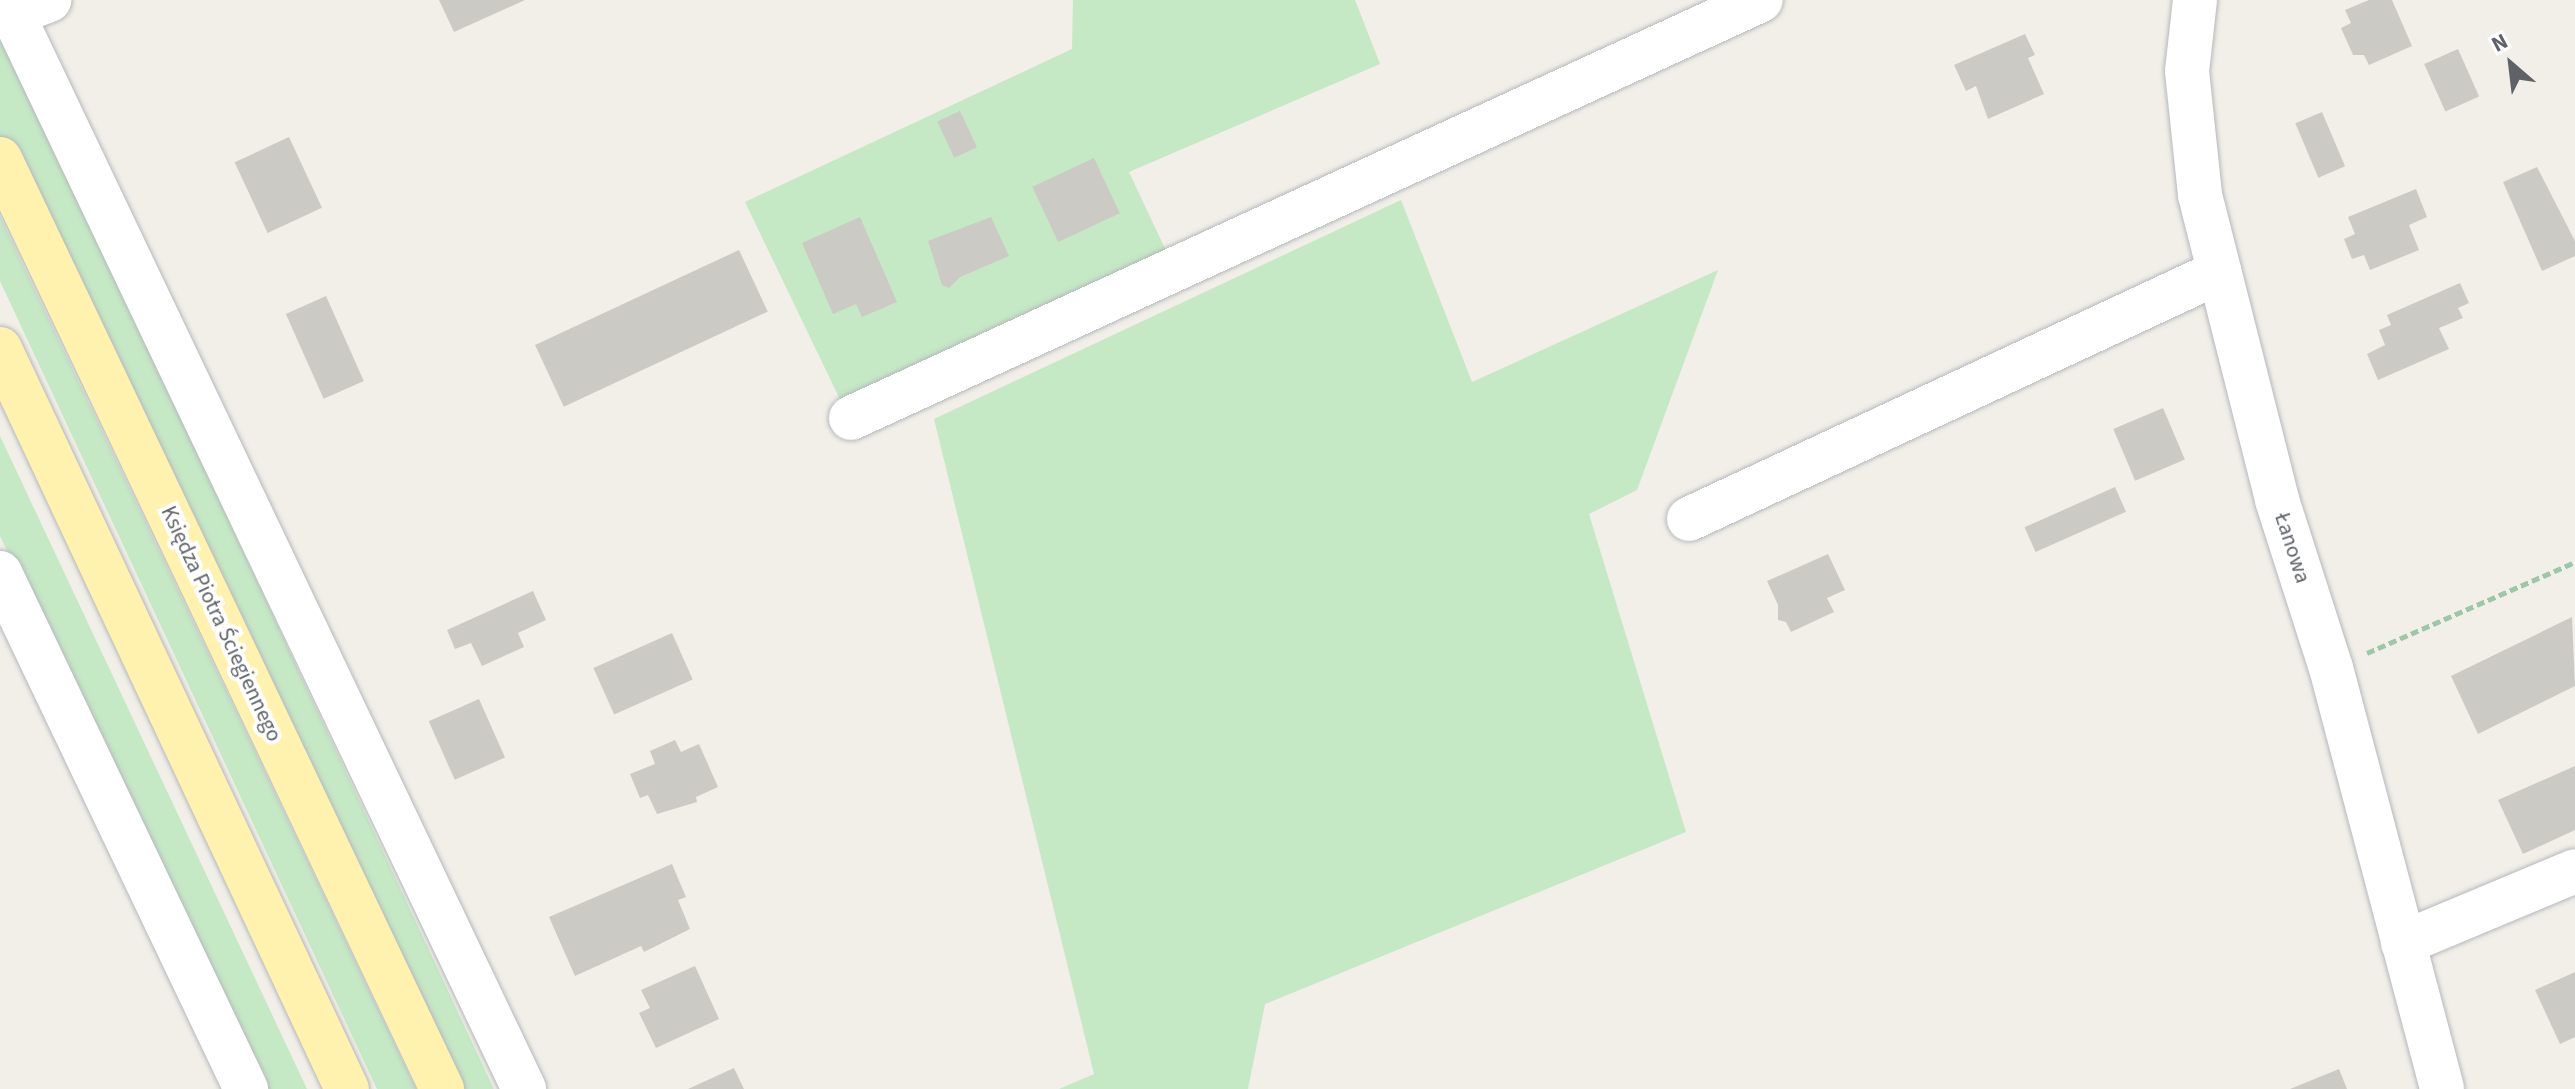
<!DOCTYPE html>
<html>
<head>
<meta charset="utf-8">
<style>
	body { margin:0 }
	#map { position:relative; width:2575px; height:1089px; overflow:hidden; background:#f1efe8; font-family:"Source Sans 3",sans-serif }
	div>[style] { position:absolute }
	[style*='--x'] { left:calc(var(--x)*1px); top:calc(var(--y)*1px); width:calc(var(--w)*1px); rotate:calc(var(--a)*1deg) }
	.green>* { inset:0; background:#c5e8c5; transform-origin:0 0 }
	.building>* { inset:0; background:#cccac5; transform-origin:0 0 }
	.path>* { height:5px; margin-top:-2.5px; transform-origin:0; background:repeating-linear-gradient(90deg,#9cc7a9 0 8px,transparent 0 12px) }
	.roads { filter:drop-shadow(0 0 2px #b5b8bc) drop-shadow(0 0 2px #b5b8bc) }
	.minor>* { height:44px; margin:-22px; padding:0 22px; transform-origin:22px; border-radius:22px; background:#fff }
	.major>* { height:44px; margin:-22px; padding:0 22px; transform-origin:22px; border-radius:22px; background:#fff2af }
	span { translate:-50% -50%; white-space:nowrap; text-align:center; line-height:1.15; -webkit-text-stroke:8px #fff; paint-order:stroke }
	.street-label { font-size:22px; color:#5f6368 }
	.north { position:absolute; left:2471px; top:24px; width:80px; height:80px; -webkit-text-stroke:6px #fff; paint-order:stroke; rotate:332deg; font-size:22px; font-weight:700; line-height:32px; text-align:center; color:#5f6368 }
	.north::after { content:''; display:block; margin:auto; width:28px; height:36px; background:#5f6368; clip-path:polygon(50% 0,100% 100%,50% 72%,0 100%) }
</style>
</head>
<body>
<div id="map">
	<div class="green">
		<i style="clip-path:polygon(1073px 0,1355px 0,1380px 64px,1129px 172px,1168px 255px,845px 410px,745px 202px,1072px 49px)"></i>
		<i style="left:0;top:30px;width:1173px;height:45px;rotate:65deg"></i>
		<i style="clip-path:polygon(1401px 200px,1472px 382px,1718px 270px,1637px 490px,1589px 514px,1686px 832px,1265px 1004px,1248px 1089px,1059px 1089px,1094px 1074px,934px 419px)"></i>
		<i style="clip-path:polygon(0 216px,24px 267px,416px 1089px,377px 1089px,0 281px)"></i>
		<i style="clip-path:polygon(0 436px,307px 1089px,264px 1089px,0 536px)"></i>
	</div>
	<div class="building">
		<i style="clip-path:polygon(439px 0,525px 0,454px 32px)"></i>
		<i style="clip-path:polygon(2369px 0,2392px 0,2412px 46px,2369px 65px,2364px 55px,2353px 55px,2341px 28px,2351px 23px,2345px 10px)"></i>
		<i style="clip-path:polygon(2025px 34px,2035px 55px,2028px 58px,2044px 94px,1988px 119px,1976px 86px,1966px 91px,1954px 65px)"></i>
		<i style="left:2458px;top:49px;width:52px;height:37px;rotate:66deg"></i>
		<i style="left:960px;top:111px;width:40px;height:25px;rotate:65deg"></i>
		<i style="left:2322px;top:112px;width:59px;height:29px;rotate:67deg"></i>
		<i style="left:289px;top:137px;width:78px;height:60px;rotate:65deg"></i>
		<i style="left:1094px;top:158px;width:61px;height:68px;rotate:65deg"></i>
		<i style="clip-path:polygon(2537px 167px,2575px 241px,2575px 256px,2542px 271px,2503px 182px)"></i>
		<i style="clip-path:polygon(2416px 189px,2427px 217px,2409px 225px,2419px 250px,2370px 270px,2364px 255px,2352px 259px,2344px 239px,2355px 234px,2348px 217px)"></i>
		<i style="clip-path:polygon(860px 217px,897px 302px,862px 317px,856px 304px,833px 314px,802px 243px)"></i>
		<i style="clip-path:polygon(991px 217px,1009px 256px,960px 277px,949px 288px,942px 285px,928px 241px)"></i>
		<i style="left:739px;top:250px;width:68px;height:225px;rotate:65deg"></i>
		<i style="clip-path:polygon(2460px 283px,2469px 303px,2458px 308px,2463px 318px,2439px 328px,2449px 349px,2378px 380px,2367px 354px,2385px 345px,2379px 330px,2391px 325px,2387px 315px)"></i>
		<i style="left:326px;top:296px;width:93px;height:44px;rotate:66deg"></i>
		<i style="left:2163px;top:408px;width:56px;height:54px;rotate:67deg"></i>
		<i style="left:2115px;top:487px;width:27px;height:99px;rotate:66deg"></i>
		<i style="clip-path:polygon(1828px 554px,1845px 590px,1827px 598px,1834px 612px,1791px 632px,1786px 622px,1778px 620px,1778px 605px,1767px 581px)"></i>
		<i style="clip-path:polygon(533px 591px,546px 620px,518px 633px,524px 647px,482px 666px,471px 643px,455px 649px,447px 630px)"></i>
		<i style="clip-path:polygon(2572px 617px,2575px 686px,2478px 734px,2451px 676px)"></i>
		<i style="left:672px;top:633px;width:51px;height:86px;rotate:66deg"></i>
		<i style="left:479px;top:699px;width:64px;height:55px;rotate:66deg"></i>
		<i style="clip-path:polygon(675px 740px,681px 752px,699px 744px,718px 787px,696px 797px,697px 802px,657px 814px,648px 795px,640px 798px,630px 774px,655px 764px,650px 751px)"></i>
		<i style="clip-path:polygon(2575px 766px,2575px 830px,2523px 854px,2498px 800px)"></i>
		<i style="clip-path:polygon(672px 864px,686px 897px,678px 900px,690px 929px,644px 952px,641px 946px,575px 976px,549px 917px)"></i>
		<i style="clip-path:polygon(695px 966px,719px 1019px,656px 1048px,639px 1013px,650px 1008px,641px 990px)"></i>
		<i style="clip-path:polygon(2575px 972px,2575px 1037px,2560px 1044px,2535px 990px)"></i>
		<i style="clip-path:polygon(734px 1068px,744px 1089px,688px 1089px)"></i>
		<i style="clip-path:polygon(2339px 1069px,2347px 1089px,2290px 1089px)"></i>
	</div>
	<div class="path">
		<i style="--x:2367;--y:653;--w:227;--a:-23.6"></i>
	</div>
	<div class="roads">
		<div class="minor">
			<i style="--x:6;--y:0;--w:1206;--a:64.56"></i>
			<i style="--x:2195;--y:0;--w:71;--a:96.4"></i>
			<i style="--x:2187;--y:71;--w:125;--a:84"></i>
			<i style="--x:2200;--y:195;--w:315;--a:75.8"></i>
			<i style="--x:2277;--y:500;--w:176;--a:72.2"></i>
			<i style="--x:2331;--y:668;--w:435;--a:75.2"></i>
			<i style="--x:13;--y:14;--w:39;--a:-21"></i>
			<i style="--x:851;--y:418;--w:1001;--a:-24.67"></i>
			<i style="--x:1689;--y:519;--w:585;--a:-24.99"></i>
			<i style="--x:0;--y:573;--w:572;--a:64.51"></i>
			<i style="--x:2403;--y:943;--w:186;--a:-22.7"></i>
		</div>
		<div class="major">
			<i style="--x:0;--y:159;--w:1030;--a:64.58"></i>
			<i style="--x:0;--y:349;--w:817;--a:64.88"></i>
		</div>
	</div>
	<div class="street-label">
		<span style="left:2292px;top:548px;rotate:72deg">Łanowa</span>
		<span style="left:221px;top:624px;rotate:65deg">Księdza Piotra Ściegiennego</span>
	</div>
	<div class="north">N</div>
</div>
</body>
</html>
